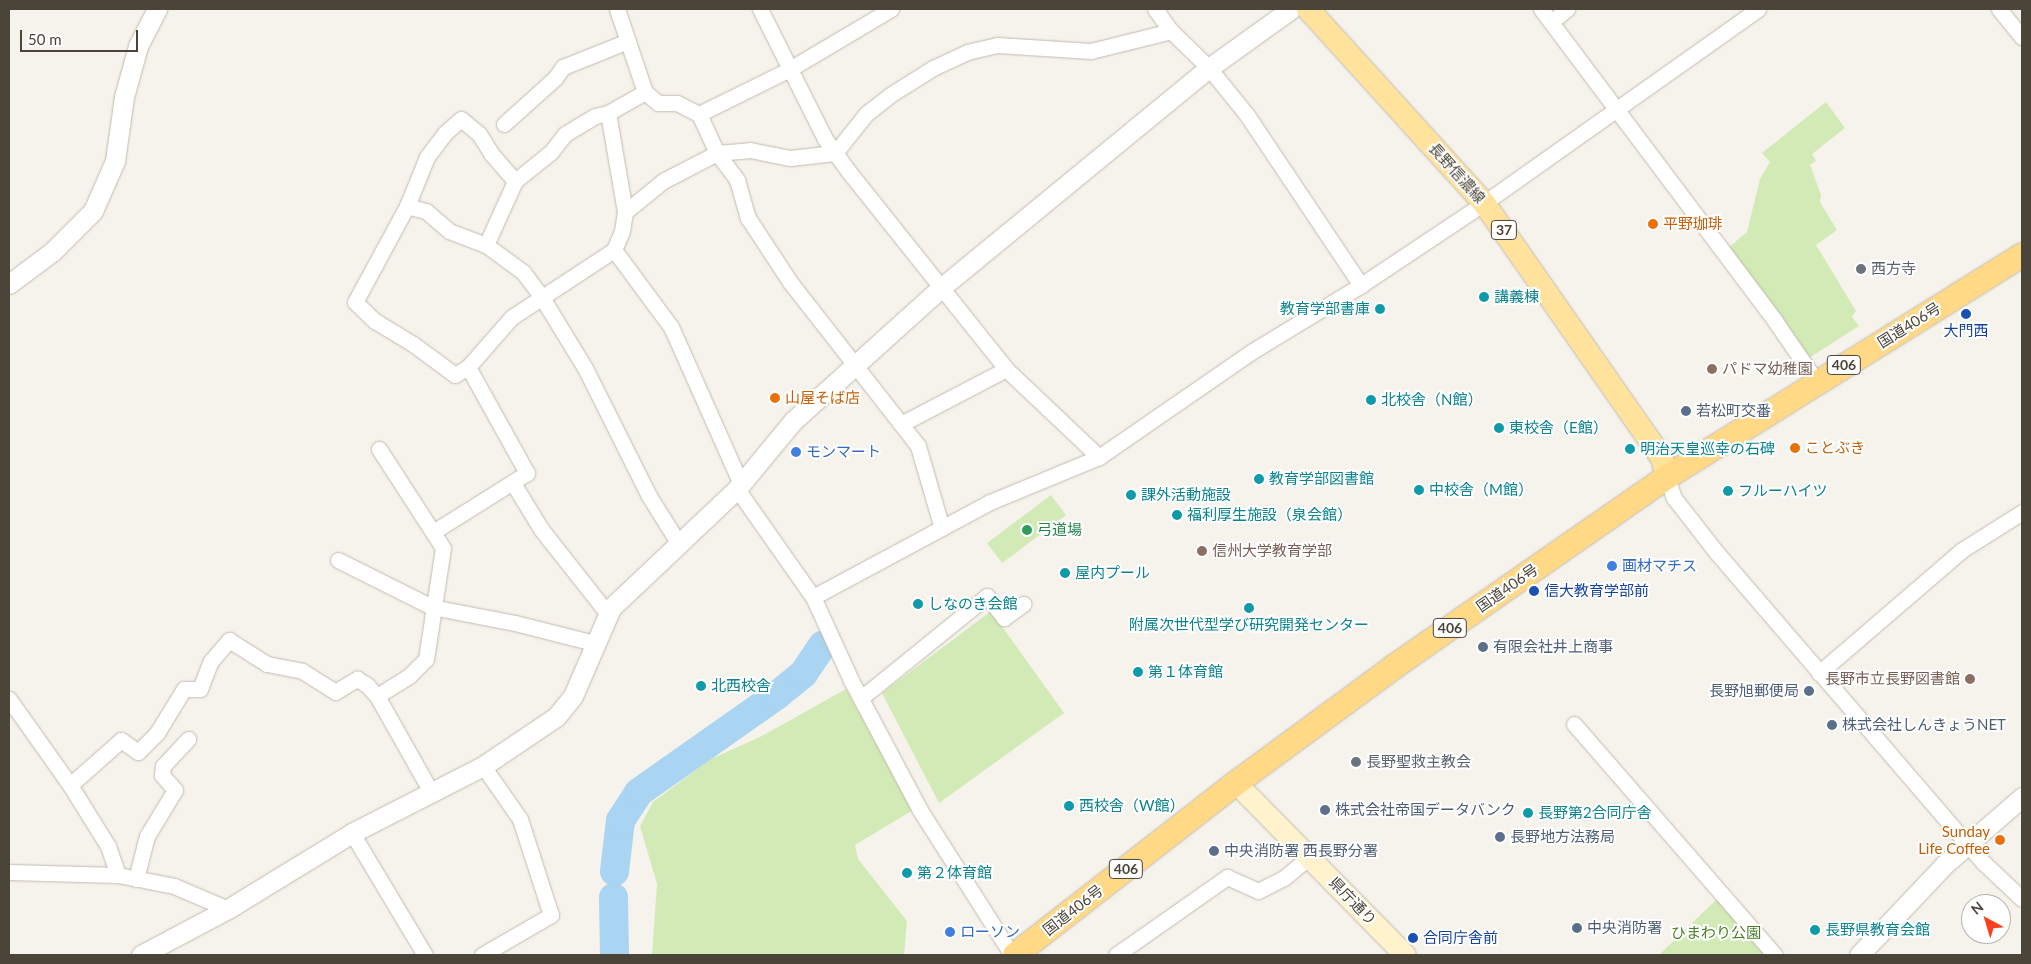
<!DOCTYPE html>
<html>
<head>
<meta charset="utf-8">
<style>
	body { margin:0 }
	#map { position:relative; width:2031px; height:964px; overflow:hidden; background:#f6f3ec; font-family:Lato,"Noto Sans JP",sans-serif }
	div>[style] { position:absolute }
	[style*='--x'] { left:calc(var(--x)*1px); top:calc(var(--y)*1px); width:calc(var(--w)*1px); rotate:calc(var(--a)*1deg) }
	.green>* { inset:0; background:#d2eab5; transform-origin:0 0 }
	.river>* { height:29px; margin:-14.5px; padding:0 14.5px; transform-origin:14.5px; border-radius:14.5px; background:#a9d4f2 }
	.roads { filter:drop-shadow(0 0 1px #c2bbae) drop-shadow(0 0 1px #c2bbae) }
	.minor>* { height:15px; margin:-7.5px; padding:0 7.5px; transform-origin:7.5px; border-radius:7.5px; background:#fff }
	.tertiary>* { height:19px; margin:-9.5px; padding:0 9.5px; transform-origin:9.5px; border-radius:9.5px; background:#fff }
	.secondary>* { height:21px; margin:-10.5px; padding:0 10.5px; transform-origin:10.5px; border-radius:10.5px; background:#fff3cd }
	.primary>* { height:22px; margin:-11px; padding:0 11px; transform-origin:11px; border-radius:11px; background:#ffe39c }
	.trunk>* { height:24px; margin:-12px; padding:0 12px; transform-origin:12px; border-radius:12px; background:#ffd985 }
	.dots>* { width:14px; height:14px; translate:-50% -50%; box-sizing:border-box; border:2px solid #fff; border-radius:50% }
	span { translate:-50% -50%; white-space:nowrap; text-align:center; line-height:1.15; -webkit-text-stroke:4px #fff; paint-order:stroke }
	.shield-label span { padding:1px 4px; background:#fff; border:1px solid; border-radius:4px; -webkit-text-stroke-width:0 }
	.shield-label { font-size:14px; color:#4b4439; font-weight:700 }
	.street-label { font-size:15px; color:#4b4439 }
	.food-label { font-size:15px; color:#c56008 }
	.left { translate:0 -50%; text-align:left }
	.right { translate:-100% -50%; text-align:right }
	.worship-label { font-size:15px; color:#5b616d }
	.culture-label { font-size:15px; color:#0d838f }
	.transit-label { font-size:15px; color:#164399 }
	.education-label { font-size:15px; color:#785e54 }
	.service-label { font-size:15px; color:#4e5e75 }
	.shop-label { font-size:15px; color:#366cbe }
	.leisure-label { font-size:15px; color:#27864d }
	.park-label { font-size:15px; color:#4a7f2a }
	.frame { position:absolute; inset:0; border:10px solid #4b4439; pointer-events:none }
	.north { position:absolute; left:1961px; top:894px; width:50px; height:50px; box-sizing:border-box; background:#fff; border:1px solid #b7b4b0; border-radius:50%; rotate:321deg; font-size:14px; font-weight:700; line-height:20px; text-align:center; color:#4b4439 }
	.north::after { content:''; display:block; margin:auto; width:18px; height:22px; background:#fc3f1d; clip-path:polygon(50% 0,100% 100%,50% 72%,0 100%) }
	.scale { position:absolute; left:20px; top:30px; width:118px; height:22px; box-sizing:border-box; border:2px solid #4b4439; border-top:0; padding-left:6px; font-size:15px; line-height:18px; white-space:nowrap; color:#4b4439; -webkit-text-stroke:4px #fff; paint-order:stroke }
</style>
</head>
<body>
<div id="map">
	<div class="green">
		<i style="clip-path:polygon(1826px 102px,1845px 128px,1812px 154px,1816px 161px,1810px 165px,1821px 195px,1820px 202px,1837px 230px,1816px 245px,1856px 311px,1852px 317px,1859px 326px,1809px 358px,1728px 248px,1747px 232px,1760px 179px,1770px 162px,1762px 153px)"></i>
		<i style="left:1051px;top:495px;width:25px;height:80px;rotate:53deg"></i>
		<i style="clip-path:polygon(991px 611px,1064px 713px,939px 803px,882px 693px)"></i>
		<i style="clip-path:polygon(846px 689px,913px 810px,855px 845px,858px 859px,907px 921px,904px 955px,652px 955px,657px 884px,640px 826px,653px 802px,711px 759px,760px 737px)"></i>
		<i style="clip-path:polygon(1717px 899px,1765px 955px,1659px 955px)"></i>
	</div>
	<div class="river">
		<i style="--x:614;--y:871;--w:51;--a:-83.3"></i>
		<i style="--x:620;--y:820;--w:33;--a:-57"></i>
		<i style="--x:638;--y:792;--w:169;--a:-35.1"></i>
		<i style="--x:776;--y:695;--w:35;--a:-39"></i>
		<i style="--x:803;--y:673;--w:34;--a:-56"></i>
		<i style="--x:613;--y:897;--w:58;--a:89"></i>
	</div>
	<div class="roads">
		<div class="minor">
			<i style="--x:617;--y:9;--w:88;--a:71.4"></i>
			<i style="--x:645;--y:92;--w:17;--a:40"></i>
			<i style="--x:658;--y:103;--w:19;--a:0"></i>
			<i style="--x:677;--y:103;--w:25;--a:27"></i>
			<i style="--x:699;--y:114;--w:43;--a:65.2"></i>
			<i style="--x:717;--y:153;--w:34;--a:53"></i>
			<i style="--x:737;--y:180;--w:40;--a:74"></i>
			<i style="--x:748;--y:218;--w:77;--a:56.7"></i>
			<i style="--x:790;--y:282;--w:208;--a:52"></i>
			<i style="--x:918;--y:446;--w:85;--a:73.7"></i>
			<i style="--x:760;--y:9;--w:145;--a:63.4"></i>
			<i style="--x:825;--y:139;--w:41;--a:54"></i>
			<i style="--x:849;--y:172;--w:252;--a:51.4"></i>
			<i style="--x:1006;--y:369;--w:128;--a:43.4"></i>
			<i style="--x:1155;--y:9;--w:27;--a:54"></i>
			<i style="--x:1171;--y:31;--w:53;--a:44.2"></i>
			<i style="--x:1209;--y:68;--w:60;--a:51"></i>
			<i style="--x:1247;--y:115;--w:205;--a:56.2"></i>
			<i style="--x:1541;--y:9;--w:390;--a:53.1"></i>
			<i style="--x:1775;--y:321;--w:74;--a:55.5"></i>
			<i style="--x:1999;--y:9;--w:36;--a:51"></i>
			<i style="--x:1551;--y:22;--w:21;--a:-39"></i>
			<i style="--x:699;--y:114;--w:99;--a:-26.3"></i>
			<i style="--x:788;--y:70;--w:120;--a:-30.6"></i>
			<i style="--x:504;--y:124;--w:69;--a:-42"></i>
			<i style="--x:555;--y:78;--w:14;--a:-54"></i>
			<i style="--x:563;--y:67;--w:70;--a:-21.8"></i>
			<i style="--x:515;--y:181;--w:46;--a:-38.9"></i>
			<i style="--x:551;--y:152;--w:23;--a:-52"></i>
			<i style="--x:565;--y:134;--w:35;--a:-31"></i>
			<i style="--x:595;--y:116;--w:13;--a:-13"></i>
			<i style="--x:407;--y:206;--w:20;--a:15"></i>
			<i style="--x:426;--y:211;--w:30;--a:41"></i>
			<i style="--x:449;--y:231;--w:40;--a:21"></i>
			<i style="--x:486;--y:245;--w:46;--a:36.1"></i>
			<i style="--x:523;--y:272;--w:30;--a:53"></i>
			<i style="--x:541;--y:296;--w:84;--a:58.6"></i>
			<i style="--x:585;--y:368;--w:143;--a:63.4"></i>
			<i style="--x:649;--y:496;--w:57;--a:58"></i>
			<i style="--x:625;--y:212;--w:100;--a:-99.7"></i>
			<i style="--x:608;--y:113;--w:43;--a:-29.6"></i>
			<i style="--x:486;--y:245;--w:70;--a:-65.6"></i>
			<i style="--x:515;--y:181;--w:37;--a:-131"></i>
			<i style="--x:491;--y:153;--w:22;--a:-122"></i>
			<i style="--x:479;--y:134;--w:23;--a:-140"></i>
			<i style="--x:461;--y:119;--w:21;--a:139"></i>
			<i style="--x:445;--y:133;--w:30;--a:127"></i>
			<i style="--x:427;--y:157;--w:53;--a:112.2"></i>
			<i style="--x:407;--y:206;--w:109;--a:118.4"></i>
			<i style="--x:355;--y:302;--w:28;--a:44"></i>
			<i style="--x:375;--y:321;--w:44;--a:31.2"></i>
			<i style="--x:413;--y:344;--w:52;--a:36.4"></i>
			<i style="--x:455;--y:375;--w:15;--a:-32"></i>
			<i style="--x:468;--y:367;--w:67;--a:-48.7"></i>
			<i style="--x:512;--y:317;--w:122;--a:-33.3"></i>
			<i style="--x:901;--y:424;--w:119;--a:-27.6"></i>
			<i style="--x:1667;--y:477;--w:22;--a:72"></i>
			<i style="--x:1674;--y:498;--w:70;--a:52"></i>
			<i style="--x:1717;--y:553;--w:409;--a:49.3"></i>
			<i style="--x:1984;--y:863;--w:52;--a:43.5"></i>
			<i style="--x:513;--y:483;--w:54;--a:58.7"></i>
			<i style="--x:541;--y:529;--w:108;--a:51.8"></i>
			<i style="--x:741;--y:484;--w:172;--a:-114"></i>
			<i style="--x:671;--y:327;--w:96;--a:-126.5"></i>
			<i style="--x:614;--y:250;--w:21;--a:-67"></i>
			<i style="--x:622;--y:231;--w:19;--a:-81"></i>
			<i style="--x:625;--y:212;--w:49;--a:-39.2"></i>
			<i style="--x:663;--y:181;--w:61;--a:-27.4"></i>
			<i style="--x:717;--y:153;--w:33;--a:-5"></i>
			<i style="--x:750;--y:150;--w:41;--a:11.3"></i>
			<i style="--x:790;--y:158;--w:45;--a:-6.3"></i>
			<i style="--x:835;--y:153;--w:50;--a:-51.5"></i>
			<i style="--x:866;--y:114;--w:31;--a:-38"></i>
			<i style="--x:890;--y:95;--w:51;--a:-32.1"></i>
			<i style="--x:933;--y:68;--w:38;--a:-25"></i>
			<i style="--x:967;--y:52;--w:31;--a:-13"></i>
			<i style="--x:997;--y:45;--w:94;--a:3.7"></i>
			<i style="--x:1091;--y:51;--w:82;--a:-14"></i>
			<i style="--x:737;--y:489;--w:132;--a:54.9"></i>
			<i style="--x:433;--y:532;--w:111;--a:-32.1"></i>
			<i style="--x:527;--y:473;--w:121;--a:-119.1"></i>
			<i style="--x:338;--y:560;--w:105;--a:26.6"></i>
			<i style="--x:432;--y:607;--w:85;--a:10.9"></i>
			<i style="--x:515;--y:623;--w:81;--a:14.2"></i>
			<i style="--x:1819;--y:673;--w:189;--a:-40.7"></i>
			<i style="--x:1962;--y:550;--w:71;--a:-32.3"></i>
			<i style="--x:377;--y:696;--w:38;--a:-32"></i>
			<i style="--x:409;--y:676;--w:24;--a:-45"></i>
			<i style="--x:426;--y:659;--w:112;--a:-81.3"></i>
			<i style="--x:443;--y:548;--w:118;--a:-122.9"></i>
			<i style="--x:861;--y:698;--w:162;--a:-39"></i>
			<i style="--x:987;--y:596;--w:28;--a:52"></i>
			<i style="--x:1004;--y:618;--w:24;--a:-36"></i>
			<i style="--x:9;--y:699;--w:105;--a:54.7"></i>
			<i style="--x:70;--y:785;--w:72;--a:58.1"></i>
			<i style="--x:108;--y:846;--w:31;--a:71"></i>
			<i style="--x:1574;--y:724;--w:306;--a:49"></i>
			<i style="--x:70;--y:785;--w:68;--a:-41.4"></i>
			<i style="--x:121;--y:740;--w:21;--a:35"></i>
			<i style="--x:138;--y:752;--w:27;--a:-45"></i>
			<i style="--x:157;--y:733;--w:52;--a:-58.5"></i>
			<i style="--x:184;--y:689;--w:16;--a:0"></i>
			<i style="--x:200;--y:689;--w:30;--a:-69"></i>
			<i style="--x:211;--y:661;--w:28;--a:-49"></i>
			<i style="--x:229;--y:640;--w:45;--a:32.3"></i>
			<i style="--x:267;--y:664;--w:36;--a:11"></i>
			<i style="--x:302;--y:671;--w:39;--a:32"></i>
			<i style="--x:335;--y:692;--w:26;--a:-31"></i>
			<i style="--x:357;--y:679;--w:12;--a:31"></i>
			<i style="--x:367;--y:685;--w:15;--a:48"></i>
			<i style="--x:377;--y:696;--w:110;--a:60.6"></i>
			<i style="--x:352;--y:833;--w:142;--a:59.1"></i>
			<i style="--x:9;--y:872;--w:109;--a:1.6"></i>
			<i style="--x:118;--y:875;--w:57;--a:11.1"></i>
			<i style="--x:174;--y:886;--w:59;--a:23.1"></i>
			<i style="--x:136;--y:879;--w:44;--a:-75.7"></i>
			<i style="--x:147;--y:836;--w:54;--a:-58.7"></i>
			<i style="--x:175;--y:790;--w:20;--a:-131"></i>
			<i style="--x:162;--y:775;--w:9;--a:-84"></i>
			<i style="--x:163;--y:766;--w:37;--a:-47"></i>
			<i style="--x:482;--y:955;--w:80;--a:-30.1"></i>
			<i style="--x:551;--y:915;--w:101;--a:-107.9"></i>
			<i style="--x:520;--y:819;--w:65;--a:-124.9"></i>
			<i style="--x:1012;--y:955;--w:172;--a:-122.4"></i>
			<i style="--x:920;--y:810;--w:147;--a:-118"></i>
			<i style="--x:851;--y:680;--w:91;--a:-114.6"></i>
			<i style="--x:813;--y:597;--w:201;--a:-28.2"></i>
			<i style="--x:990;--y:502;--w:118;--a:-22.4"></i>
			<i style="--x:1099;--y:457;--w:185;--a:-34.6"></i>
			<i style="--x:1251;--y:352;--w:129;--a:-31.3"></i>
			<i style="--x:1361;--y:285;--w:148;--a:-33.7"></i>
			<i style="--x:1484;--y:203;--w:336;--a:-35.3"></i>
			<i style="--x:1116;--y:955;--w:136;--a:-35.1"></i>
			<i style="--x:1227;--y:877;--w:34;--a:24"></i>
			<i style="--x:1258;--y:891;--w:29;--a:-27"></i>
			<i style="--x:1284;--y:878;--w:34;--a:-40"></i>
		</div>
		<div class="tertiary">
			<i style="--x:9;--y:284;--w:54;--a:-36.7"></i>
			<i style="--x:52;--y:252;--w:58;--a:-45"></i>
			<i style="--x:93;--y:211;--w:55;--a:-66.3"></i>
			<i style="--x:115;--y:161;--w:65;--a:-82"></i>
			<i style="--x:124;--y:97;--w:53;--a:-74.6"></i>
			<i style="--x:138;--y:46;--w:42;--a:-62.8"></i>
			<i style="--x:141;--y:955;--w:98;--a:-27.9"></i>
			<i style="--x:228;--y:909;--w:145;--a:-31.5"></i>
			<i style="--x:352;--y:833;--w:147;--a:-27.1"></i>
			<i style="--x:483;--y:766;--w:88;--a:-33.9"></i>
			<i style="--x:556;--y:717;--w:27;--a:-51"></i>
			<i style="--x:573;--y:696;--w:96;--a:-66.6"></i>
			<i style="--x:611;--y:608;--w:173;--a:-43.4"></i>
			<i style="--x:737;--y:489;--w:88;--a:-50.5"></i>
			<i style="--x:793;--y:421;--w:200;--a:-42"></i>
			<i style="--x:942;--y:287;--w:345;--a:-39.4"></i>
			<i style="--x:1209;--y:68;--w:101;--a:-35.7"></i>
			<i style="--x:1859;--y:955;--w:125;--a:-46.6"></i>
			<i style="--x:1945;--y:864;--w:102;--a:-41"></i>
		</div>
		<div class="secondary">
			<i style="--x:1236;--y:783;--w:241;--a:45.5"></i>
		</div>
		<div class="primary">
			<i style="--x:1308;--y:9;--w:262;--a:47.8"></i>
			<i style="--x:1484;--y:203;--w:311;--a:55.1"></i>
			<i style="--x:1662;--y:458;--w:20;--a:75"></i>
		</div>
		<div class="trunk">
			<i style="--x:1015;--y:955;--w:280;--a:-37.9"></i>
			<i style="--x:1236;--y:783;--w:197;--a:-36.3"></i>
			<i style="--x:1395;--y:666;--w:331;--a:-34.8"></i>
			<i style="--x:1667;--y:477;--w:419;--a:-32"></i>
		</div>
	</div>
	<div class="dots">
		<i style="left:1653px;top:224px;background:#e8710a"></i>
		<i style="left:1861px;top:269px;background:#6b7280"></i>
		<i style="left:1484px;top:297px;background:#0f9aa8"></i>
		<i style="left:1380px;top:309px;background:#0f9aa8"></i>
		<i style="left:1966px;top:314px;background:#1a4fb4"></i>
		<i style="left:1712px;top:369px;background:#8d6e63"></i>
		<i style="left:775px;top:398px;background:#e8710a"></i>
		<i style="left:1371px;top:400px;background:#0f9aa8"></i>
		<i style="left:1686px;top:411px;background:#5c6f8a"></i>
		<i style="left:1499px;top:428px;background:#0f9aa8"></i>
		<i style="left:1795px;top:448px;background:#e8710a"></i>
		<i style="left:1630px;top:449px;background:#0f9aa8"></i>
		<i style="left:796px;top:452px;background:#3f7fe0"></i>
		<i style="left:1259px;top:479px;background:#0f9aa8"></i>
		<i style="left:1419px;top:490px;background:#0f9aa8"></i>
		<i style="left:1728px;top:491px;background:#0f9aa8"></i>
		<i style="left:1131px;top:495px;background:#0f9aa8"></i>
		<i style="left:1177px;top:515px;background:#0f9aa8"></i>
		<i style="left:1027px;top:530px;background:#2e9e5b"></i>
		<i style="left:1202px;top:551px;background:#8d6e63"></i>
		<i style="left:1612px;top:566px;background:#3f7fe0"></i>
		<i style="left:1065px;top:573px;background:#0f9aa8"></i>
		<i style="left:1534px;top:591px;background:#1a4fb4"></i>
		<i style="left:918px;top:604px;background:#0f9aa8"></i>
		<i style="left:1249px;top:608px;background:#0f9aa8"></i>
		<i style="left:1483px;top:647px;background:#5c6f8a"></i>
		<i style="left:1138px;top:672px;background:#0f9aa8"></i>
		<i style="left:1970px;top:679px;background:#8d6e63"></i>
		<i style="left:701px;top:686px;background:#0f9aa8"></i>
		<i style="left:1809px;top:691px;background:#5c6f8a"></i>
		<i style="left:1832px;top:725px;background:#5c6f8a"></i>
		<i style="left:1356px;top:762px;background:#6b7280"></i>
		<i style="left:1069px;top:806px;background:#0f9aa8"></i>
		<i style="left:1325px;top:810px;background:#5c6f8a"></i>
		<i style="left:1528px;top:813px;background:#0f9aa8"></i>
		<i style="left:1500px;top:837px;background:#5c6f8a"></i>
		<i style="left:2000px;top:840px;background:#e8710a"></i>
		<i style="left:1214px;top:851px;background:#5c6f8a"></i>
		<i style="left:907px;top:873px;background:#0f9aa8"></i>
		<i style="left:1577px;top:928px;background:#5c6f8a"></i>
		<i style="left:1815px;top:930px;background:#0f9aa8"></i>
		<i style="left:950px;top:932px;background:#3f7fe0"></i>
		<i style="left:1413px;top:938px;background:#1a4fb4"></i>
	</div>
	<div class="shield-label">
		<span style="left:1504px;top:230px">37</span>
		<span style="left:1844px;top:365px">406</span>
		<span style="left:1450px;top:628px">406</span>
		<span style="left:1126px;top:869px">406</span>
	</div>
	<div class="street-label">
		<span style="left:1457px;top:173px;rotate:48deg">長野信濃線</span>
		<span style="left:1909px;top:325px;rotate:-32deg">国道406号</span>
		<span style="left:1507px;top:588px;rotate:-35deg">国道406号</span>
		<span style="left:1353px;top:901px;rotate:46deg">県庁通り</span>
		<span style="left:1073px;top:910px;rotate:-38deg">国道406号</span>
	</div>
	<div class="food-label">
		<span class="left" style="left:1663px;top:224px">平野珈琲</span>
		<span class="left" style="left:785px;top:398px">山屋そば店</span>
		<span class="left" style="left:1805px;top:448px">ことぶき</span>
		<span class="right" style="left:1990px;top:840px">Sunday<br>Life Coffee</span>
	</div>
	<div class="worship-label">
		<span class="left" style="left:1871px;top:269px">西方寺</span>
		<span class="left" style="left:1366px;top:762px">長野聖救主教会</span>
	</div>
	<div class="culture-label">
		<span class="left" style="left:1494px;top:297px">講義棟</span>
		<span class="right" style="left:1370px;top:309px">教育学部書庫</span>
		<span class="left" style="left:1381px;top:400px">北校舎（N館）</span>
		<span class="left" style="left:1509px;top:428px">東校舎（E館）</span>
		<span class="left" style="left:1640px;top:449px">明治天皇巡幸の石碑</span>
		<span class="left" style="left:1269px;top:479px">教育学部図書館</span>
		<span class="left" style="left:1429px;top:490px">中校舎（M館）</span>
		<span class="left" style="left:1738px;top:491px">フルーハイツ</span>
		<span class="left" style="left:1141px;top:495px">課外活動施設</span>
		<span class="left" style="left:1187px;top:515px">福利厚生施設（泉会館）</span>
		<span class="left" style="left:1075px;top:573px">屋内プール</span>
		<span class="left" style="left:928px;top:604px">しなのき会館</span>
		<span style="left:1249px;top:625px">附属次世代型学び研究開発センター</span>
		<span class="left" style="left:1148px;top:672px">第１体育館</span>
		<span class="left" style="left:711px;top:686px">北西校舎</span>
		<span class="left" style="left:1079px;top:806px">西校舎（W館）</span>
		<span class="left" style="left:1538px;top:813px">長野第2合同庁舎</span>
		<span class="left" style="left:917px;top:873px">第２体育館</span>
		<span class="left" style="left:1825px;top:930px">長野県教育会館</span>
	</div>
	<div class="transit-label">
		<span style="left:1966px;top:331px">大門西</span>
		<span class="left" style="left:1544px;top:591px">信大教育学部前</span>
		<span class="left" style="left:1423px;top:938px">合同庁舎前</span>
	</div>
	<div class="education-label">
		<span class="left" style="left:1722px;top:369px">パドマ幼稚園</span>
		<span class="left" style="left:1212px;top:551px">信州大学教育学部</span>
		<span class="right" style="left:1960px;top:679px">長野市立長野図書館</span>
	</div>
	<div class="service-label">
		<span class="left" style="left:1696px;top:411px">若松町交番</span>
		<span class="left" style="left:1493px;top:647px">有限会社井上商事</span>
		<span class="right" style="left:1799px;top:691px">長野旭郵便局</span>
		<span class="left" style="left:1842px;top:725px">株式会社しんきょうNET</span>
		<span class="left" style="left:1335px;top:810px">株式会社帝国データバンク</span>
		<span class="left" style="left:1510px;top:837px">長野地方法務局</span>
		<span class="left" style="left:1224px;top:851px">中央消防署 西長野分署</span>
		<span class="left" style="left:1587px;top:928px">中央消防署</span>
	</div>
	<div class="shop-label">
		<span class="left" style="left:806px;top:452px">モンマート</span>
		<span class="left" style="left:1622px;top:566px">画材マチス</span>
		<span class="left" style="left:960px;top:932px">ローソン</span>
	</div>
	<div class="leisure-label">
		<span class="left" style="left:1037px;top:530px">弓道場</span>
	</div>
	<div class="park-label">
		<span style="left:1716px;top:933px">ひまわり公園</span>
	</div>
	<div class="frame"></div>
	<div class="north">N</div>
	<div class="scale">50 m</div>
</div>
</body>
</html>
